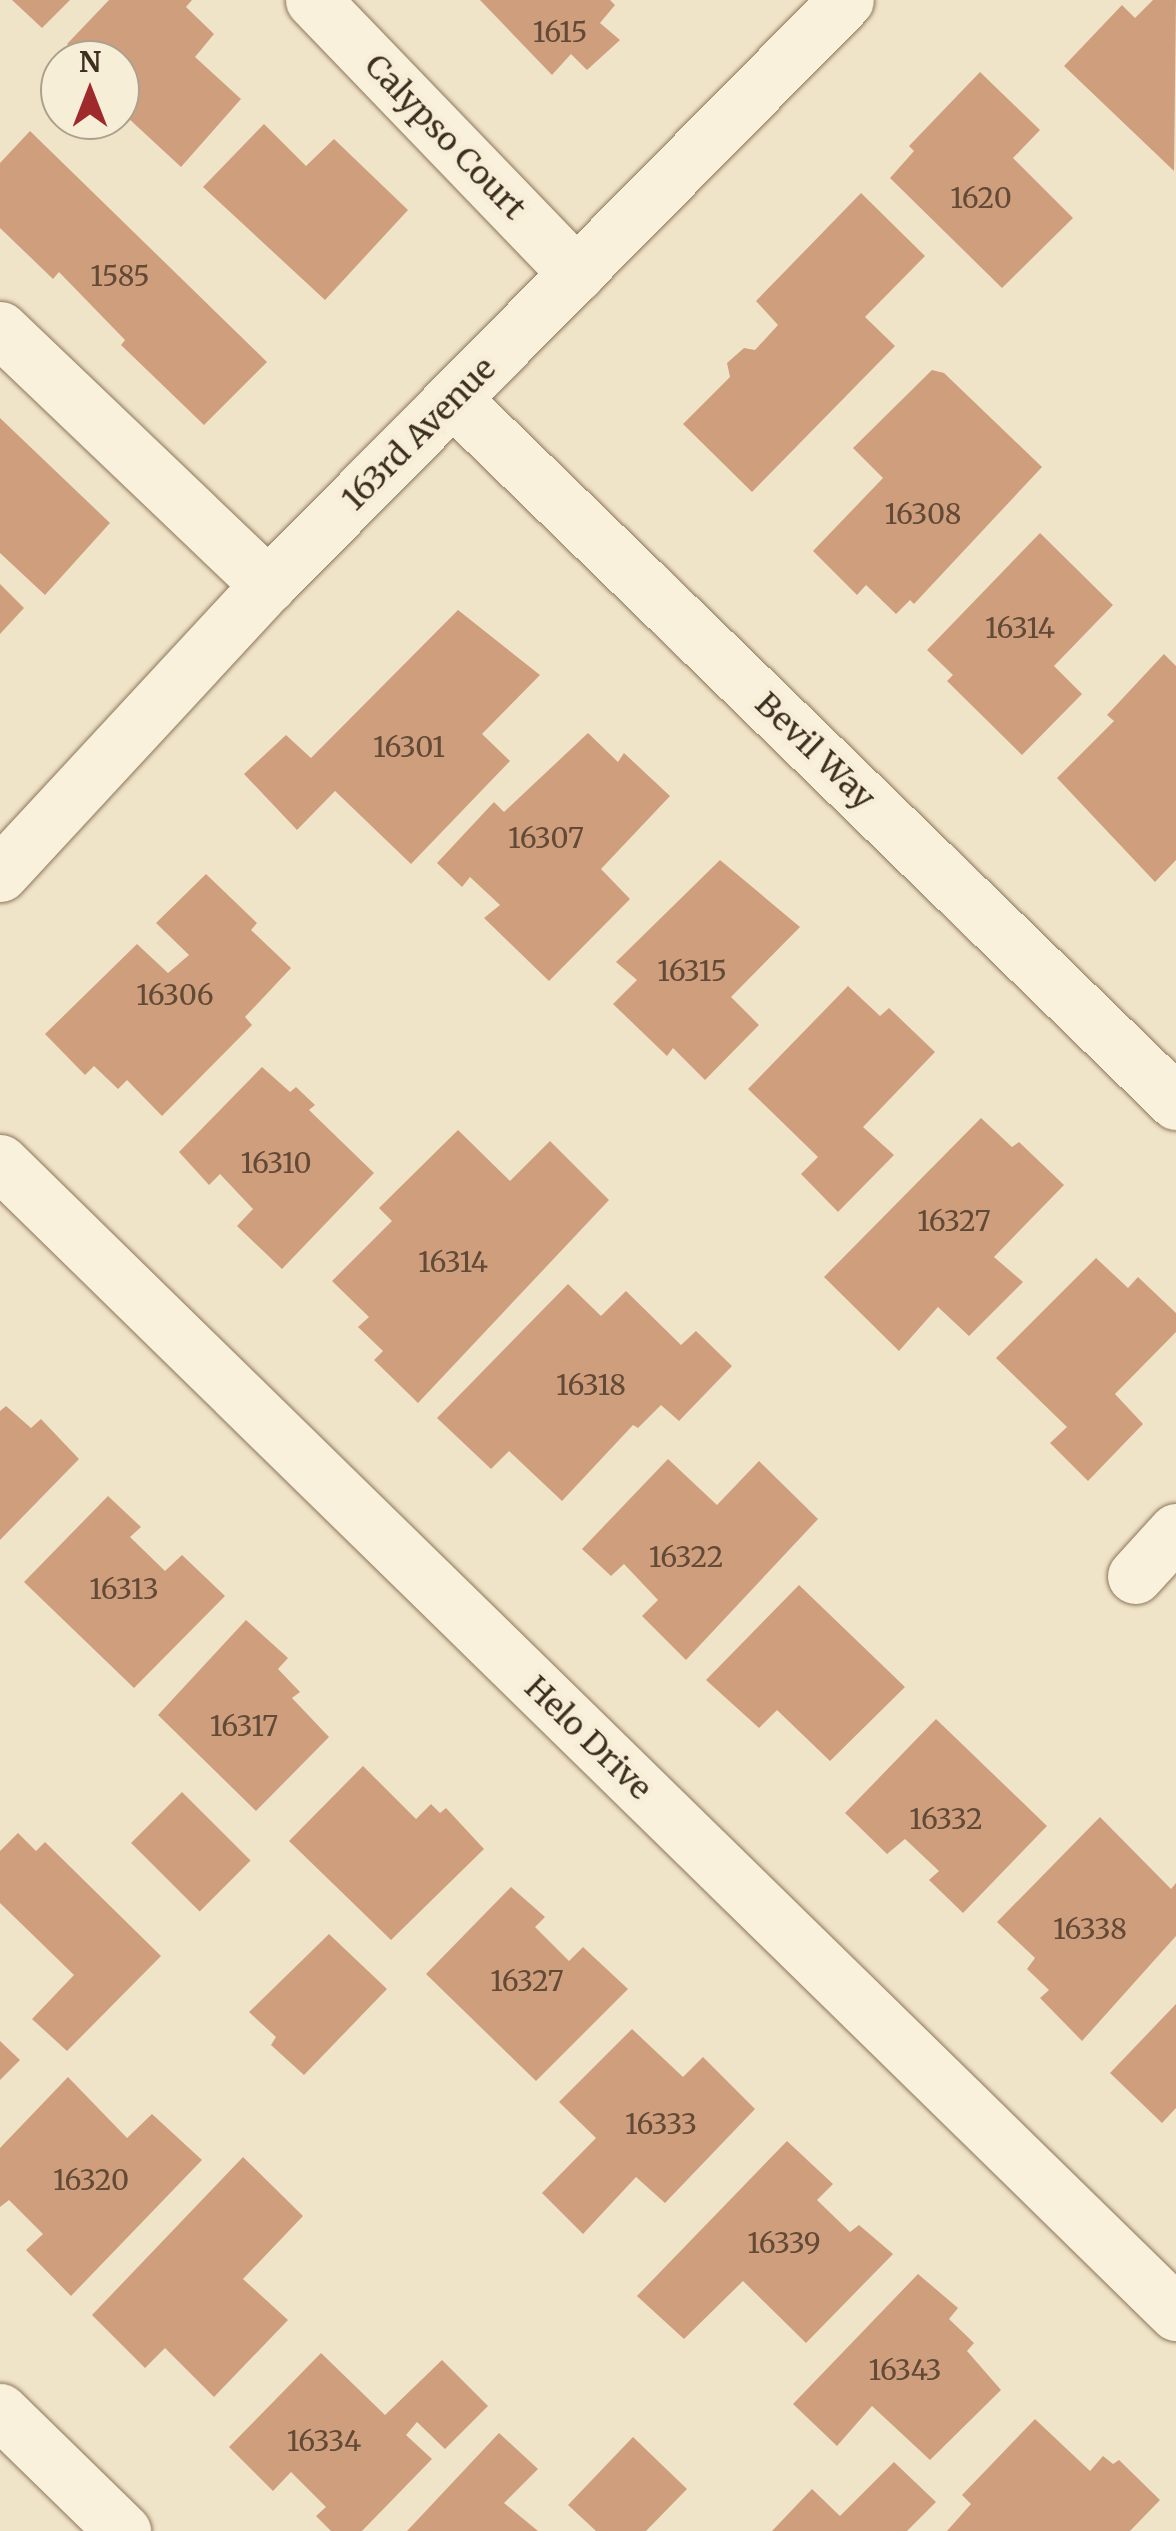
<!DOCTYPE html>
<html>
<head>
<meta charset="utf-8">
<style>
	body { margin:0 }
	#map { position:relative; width:1176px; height:2531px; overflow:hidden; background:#f0e4c8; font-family:Merriweather,serif }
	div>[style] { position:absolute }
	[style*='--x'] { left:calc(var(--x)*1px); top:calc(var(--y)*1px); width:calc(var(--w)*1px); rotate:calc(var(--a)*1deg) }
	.building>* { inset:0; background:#cf9f7d; transform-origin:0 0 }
	.roads { filter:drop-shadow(0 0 2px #8d765c) drop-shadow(0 0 2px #8d765c) }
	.minor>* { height:55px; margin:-27.5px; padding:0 27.5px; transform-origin:27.5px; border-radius:27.5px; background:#faf1dc }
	span { translate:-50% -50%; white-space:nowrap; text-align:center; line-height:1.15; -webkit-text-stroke:10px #f7eed8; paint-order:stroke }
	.number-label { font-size:28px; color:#624a37 }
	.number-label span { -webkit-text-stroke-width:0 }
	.street-label { font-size:32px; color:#3d2e20 }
	.north { position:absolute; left:40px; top:40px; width:100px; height:100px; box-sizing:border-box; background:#f7eed8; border:2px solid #ada18e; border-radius:50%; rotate:0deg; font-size:28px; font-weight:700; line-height:40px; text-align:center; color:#3d2e20 }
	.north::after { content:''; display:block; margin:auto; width:35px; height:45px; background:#9e2a2b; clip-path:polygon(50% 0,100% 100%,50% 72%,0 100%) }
</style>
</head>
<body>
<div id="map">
	<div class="building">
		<i style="clip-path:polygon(12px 0,70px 0,42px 28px)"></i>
		<i style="clip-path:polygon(109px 0,192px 0,186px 7px,214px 34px,195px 57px,241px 99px,181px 167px,127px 117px,136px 110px,120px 95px,120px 60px,84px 60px,67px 44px)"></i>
		<i style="clip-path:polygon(480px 0,610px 0,615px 5px,600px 23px,620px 40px,587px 70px,571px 54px,552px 75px)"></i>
		<i style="clip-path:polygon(1153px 0,1176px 0,1174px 171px,1064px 66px,1122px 5px,1135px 18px)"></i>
		<i style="clip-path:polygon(980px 72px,1040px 130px,1013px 158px,1073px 218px,1002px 288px,890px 178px,914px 151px,909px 146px)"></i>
		<i style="clip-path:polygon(264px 124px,306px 166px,334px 139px,408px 210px,325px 300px,203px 187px)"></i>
		<i style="clip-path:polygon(30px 131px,267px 362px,204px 425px,121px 345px,125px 340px,59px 272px,53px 279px,0 228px,0 163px)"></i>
		<i style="clip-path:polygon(861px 193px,925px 256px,865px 317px,895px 346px,752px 492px,683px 424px,730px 377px,727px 363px,744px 348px,755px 350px,778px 325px,756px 301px)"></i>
		<i style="clip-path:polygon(932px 370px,944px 373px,1042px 467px,914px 604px,910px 600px,896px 614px,866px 585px,857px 595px,813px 551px,883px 478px,853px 448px)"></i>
		<i style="clip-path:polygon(0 418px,110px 523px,45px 595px,0 553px)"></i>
		<i style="clip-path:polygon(1040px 533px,1113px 605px,1054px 666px,1082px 694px,1022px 755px,947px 681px,953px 675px,927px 650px)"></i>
		<i style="clip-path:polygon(0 584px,24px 608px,0 634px)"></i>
		<i style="clip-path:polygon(458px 610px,540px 675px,482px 734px,510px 761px,411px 864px,335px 791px,297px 830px,244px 774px,286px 735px,311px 758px)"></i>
		<i style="clip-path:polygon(1164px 654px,1176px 666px,1176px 860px,1155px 882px,1057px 778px,1114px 721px,1107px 715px)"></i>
		<i style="clip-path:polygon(588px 733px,618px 762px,624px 753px,670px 796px,601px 869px,630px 899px,549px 981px,484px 918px,500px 905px,470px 877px,462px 887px,437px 863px,494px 802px,504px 812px)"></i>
		<i style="clip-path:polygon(720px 860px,800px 927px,731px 997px,759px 1025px,705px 1080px,673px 1048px,667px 1056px,613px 1004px,637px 980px,616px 962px)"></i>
		<i style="clip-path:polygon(206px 874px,257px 923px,251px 930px,291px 968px,245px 1017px,252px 1025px,162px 1116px,127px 1080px,118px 1089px,94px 1066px,85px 1075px,45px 1034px,137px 944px,168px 973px,189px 955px,156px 923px)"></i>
		<i style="clip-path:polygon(848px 986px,880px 1016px,889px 1008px,935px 1052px,863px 1127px,894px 1155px,838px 1212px,801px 1174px,818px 1157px,748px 1089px)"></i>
		<i style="clip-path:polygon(262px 1067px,290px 1092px,296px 1087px,315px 1105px,309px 1110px,374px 1173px,282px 1269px,237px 1226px,253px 1209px,220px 1174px,209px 1185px,179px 1152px)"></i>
		<i style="clip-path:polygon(981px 1118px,1012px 1147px,1019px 1142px,1064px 1185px,994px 1257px,1023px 1282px,969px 1336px,938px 1307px,899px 1351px,824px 1277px)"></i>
		<i style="clip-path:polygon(458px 1130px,510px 1181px,550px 1141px,609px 1200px,418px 1403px,374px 1360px,383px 1351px,358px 1327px,369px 1317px,332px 1281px,392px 1221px,379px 1208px)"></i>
		<i style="clip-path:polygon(1096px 1258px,1128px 1288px,1138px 1277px,1176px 1313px,1176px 1332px,1115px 1394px,1143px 1424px,1088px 1481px,1050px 1443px,1067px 1427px,996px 1358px)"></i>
		<i style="clip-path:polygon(568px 1284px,601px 1316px,626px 1291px,681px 1345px,696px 1331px,732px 1366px,679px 1421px,661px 1405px,638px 1428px,633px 1425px,562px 1501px,509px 1451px,491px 1469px,437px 1418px)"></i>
		<i style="clip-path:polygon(6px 1406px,31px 1428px,41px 1419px,79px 1459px,0 1540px,0 1411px)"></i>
		<i style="clip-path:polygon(668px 1459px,717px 1505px,759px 1461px,818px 1519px,686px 1660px,642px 1616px,658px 1600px,624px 1564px,611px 1576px,582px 1549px)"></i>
		<i style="clip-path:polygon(108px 1496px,141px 1527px,130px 1537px,165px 1571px,182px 1555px,225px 1596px,134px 1688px,24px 1582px)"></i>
		<i style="clip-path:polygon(799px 1585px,905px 1687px,830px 1761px,777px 1710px,759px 1728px,706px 1680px)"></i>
		<i style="clip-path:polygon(246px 1620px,288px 1658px,278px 1669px,300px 1692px,292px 1698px,329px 1737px,256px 1811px,158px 1715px)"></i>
		<i style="clip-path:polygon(936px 1719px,1047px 1826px,963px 1913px,929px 1880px,939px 1871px,905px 1839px,887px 1854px,845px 1813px)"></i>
		<i style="clip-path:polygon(363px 1766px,416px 1819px,431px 1804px,440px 1813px,446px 1808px,484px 1849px,391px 1940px,289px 1841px)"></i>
		<i style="left:182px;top:1792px;width:97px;height:72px;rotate:45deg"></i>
		<i style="clip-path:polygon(1100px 1817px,1171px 1889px,1176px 1883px,1176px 1936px,1082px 2041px,1040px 1998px,1049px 1990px,1027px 1969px,1035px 1958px,997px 1922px)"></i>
		<i style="clip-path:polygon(18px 1833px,36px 1851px,45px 1842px,161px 1956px,67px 2051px,32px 2019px,74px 1975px,0 1903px,0 1851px)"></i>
		<i style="clip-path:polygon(511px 1887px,545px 1917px,535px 1927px,569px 1961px,583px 1947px,628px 1989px,536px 2081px,426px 1974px)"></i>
		<i style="clip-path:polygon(329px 1934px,387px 1989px,304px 2075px,271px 2045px,276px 2037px,249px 2012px)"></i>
		<i style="clip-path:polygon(1176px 2004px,1176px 2108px,1162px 2123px,1110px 2073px)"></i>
		<i style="clip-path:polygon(632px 2029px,683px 2077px,703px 2057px,755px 2109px,665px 2203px,636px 2177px,583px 2234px,542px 2193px,596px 2138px,559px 2102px)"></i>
		<i style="clip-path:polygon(0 2041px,20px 2060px,0 2080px)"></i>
		<i style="clip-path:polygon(68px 2077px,127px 2138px,152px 2114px,202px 2160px,71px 2296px,26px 2250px,43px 2234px,9px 2200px,0 2207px,0 2148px)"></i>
		<i style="clip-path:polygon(787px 2141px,833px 2184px,817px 2200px,850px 2232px,859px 2225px,893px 2254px,806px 2343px,743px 2281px,684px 2339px,637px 2296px)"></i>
		<i style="clip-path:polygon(243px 2157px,303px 2216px,243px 2279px,288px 2320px,214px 2397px,165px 2348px,145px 2368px,92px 2315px)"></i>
		<i style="clip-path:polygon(918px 2274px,958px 2308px,949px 2319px,974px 2343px,967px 2351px,1001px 2390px,930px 2460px,872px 2406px,837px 2446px,793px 2404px)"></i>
		<i style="clip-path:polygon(321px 2353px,385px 2415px,442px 2360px,488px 2406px,445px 2449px,417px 2422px,406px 2435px,432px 2459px,362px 2531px,331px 2531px,316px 2516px,326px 2507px,291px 2472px,273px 2491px,229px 2447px)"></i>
		<i style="clip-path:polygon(1035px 2419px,1090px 2471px,1103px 2456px,1113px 2464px,1119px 2460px,1160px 2500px,1130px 2531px,947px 2531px,971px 2504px,962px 2495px)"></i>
		<i style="clip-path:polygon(499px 2433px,538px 2469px,504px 2503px,538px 2531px,407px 2531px)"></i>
		<i style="clip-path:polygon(633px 2437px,687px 2489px,646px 2531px,596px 2531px,568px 2505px)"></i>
		<i style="clip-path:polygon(894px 2462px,936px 2502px,907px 2531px,772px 2531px,812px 2489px,840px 2516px)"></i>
	</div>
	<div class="roads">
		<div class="minor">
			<i style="--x:313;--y:0;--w:380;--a:46.1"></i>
			<i style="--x:0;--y:329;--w:371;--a:43.7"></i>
			<i style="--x:454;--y:400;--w:1007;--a:44.2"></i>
			<i style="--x:0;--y:874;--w:394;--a:-47.2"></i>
			<i style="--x:268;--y:585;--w:822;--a:-45.34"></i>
			<i style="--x:0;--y:1162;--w:1646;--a:44.38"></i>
			<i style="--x:1135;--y:1576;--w:61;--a:-47.7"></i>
			<i style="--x:0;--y:2411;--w:172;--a:44.3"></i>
		</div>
	</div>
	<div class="number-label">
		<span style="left:560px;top:32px">1615</span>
		<span style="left:981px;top:198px">1620</span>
		<span style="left:120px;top:276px">1585</span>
		<span style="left:923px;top:514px">16308</span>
		<span style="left:1020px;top:628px">16314</span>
		<span style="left:409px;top:747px">16301</span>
		<span style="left:546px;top:838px">16307</span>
		<span style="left:692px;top:971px">16315</span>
		<span style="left:175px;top:995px">16306</span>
		<span style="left:276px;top:1163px">16310</span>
		<span style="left:954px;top:1221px">16327</span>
		<span style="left:453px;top:1262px">16314</span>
		<span style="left:591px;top:1385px">16318</span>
		<span style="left:686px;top:1557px">16322</span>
		<span style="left:124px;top:1589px">16313</span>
		<span style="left:244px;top:1726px">16317</span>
		<span style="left:946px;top:1819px">16332</span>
		<span style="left:1090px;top:1929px">16338</span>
		<span style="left:527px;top:1981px">16327</span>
		<span style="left:661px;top:2124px">16333</span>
		<span style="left:91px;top:2180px">16320</span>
		<span style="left:784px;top:2243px">16339</span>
		<span style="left:905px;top:2370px">16343</span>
		<span style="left:324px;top:2441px">16334</span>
	</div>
	<div class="street-label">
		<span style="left:445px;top:137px;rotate:46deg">Calypso Court</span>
		<span style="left:419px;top:434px;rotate:-45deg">163rd Avenue</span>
		<span style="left:815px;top:751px;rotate:44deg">Bevil Way</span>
		<span style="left:588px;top:1738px;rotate:44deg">Helo Drive</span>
	</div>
	<div class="north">N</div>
</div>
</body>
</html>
